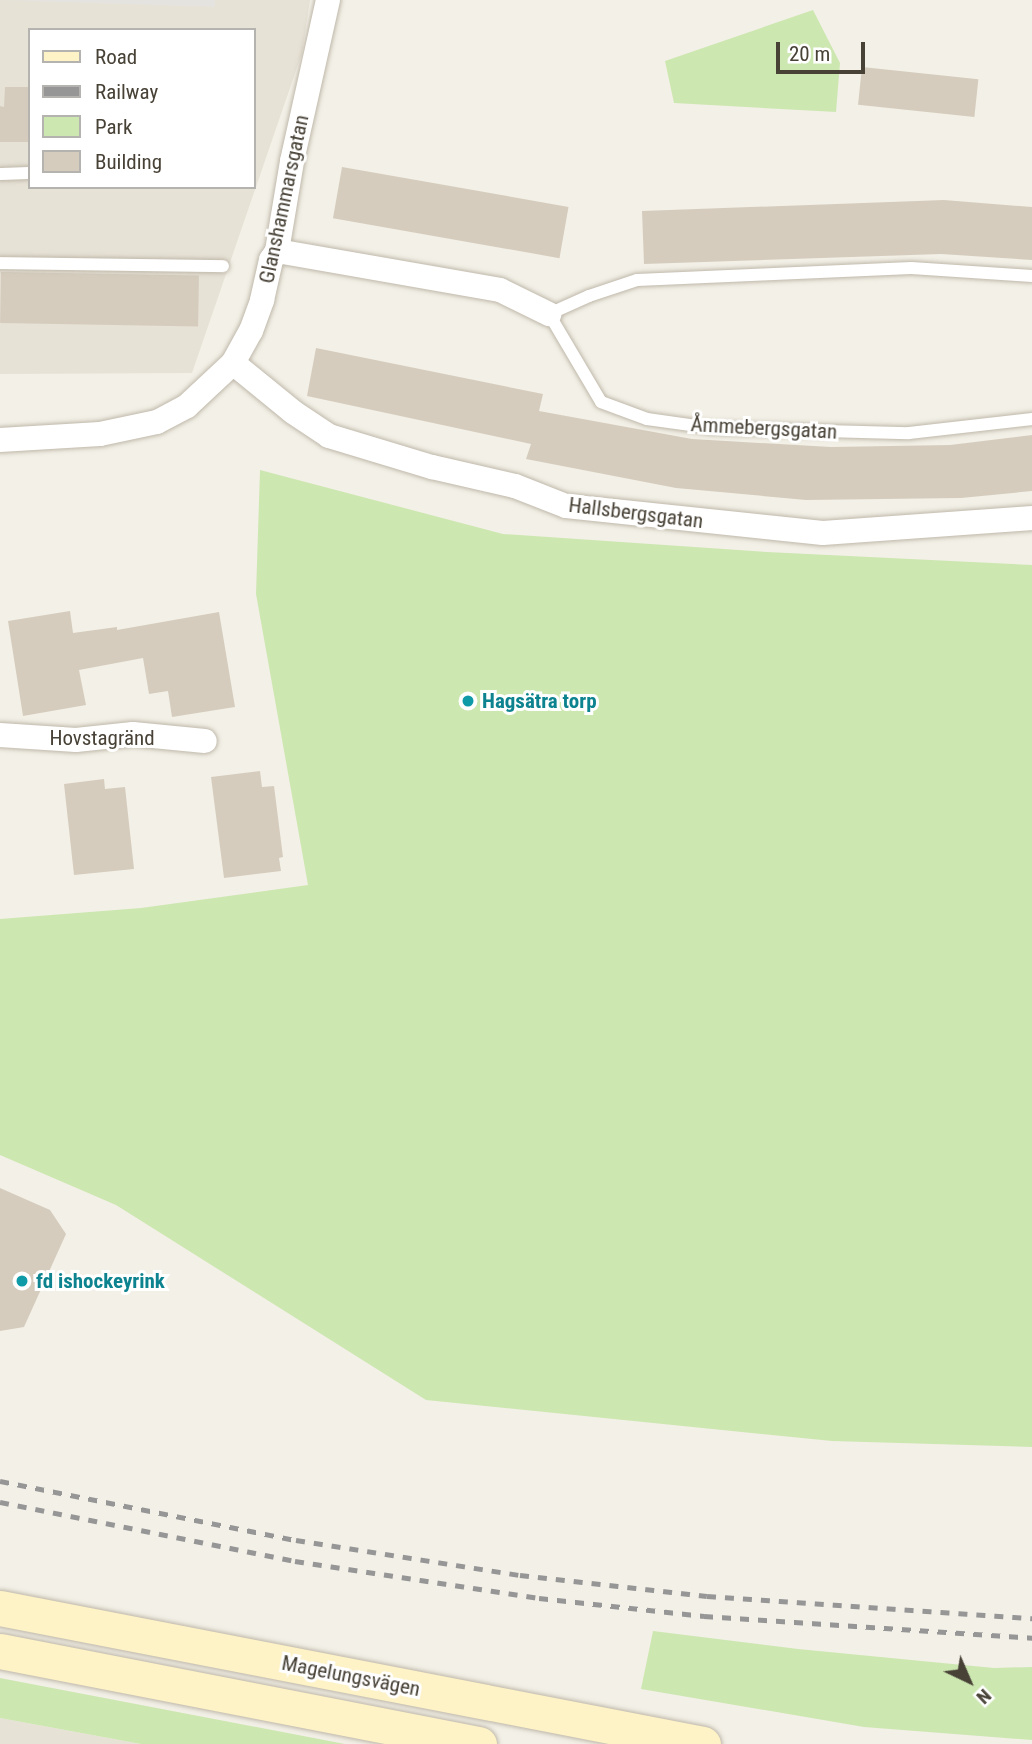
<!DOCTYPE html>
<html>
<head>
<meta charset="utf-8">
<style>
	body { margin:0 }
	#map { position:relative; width:1032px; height:1744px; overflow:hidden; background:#f3f0e7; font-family:"Roboto Condensed",sans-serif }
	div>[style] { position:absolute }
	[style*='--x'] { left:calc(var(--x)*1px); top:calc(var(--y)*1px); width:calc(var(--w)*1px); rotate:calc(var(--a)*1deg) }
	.residential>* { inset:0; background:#e7e2d6 }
	.green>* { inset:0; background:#cde7b1 }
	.parking>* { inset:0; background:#e5e3df }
	.building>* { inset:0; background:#d5ccbd; transform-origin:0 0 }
	.roads { filter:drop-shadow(0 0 2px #bfb8aa) drop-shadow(0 0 2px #bfb8aa) }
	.lane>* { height:12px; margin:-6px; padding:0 6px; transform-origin:6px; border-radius:6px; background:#fff }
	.street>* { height:24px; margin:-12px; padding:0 12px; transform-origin:12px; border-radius:12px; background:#fff }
	.secondary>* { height:35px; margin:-17.5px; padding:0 17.5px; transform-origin:17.5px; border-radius:17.5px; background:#fef2c7 }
	.rail>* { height:5px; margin-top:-2.5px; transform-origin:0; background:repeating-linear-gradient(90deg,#969696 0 9px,transparent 0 18px) }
	.dots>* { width:19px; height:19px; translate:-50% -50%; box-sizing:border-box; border:4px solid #fff; border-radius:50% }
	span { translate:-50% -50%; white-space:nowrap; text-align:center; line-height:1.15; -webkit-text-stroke:6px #fff; paint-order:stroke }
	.street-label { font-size:21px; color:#474136 }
	.culture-label { font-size:21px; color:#0d838f; font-weight:700 }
	.left { translate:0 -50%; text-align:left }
	.legend { position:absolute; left:28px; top:28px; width:228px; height:161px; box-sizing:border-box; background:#fff; border:2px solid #b5b3af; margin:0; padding:9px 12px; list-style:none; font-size:21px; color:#474136 }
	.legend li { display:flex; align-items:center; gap:14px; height:35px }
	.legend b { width:35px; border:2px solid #b5b3af }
	.north { position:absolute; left:934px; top:1646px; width:70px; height:70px; -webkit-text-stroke:5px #fff; paint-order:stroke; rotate:136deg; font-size:19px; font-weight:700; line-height:28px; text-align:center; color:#474136 }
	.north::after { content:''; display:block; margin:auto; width:24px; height:32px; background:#474136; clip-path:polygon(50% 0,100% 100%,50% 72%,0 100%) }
	.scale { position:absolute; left:776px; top:42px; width:89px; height:32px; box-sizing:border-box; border:4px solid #474136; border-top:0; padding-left:9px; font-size:21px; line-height:24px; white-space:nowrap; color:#474136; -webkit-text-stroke:5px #fff; paint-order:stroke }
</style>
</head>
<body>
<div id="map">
	<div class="residential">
		<i style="clip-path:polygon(evenodd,0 0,310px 0,302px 53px,192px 373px,0 374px,0 0,30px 30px,254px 30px,254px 187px,30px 187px,30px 30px)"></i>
		<i style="clip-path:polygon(0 1718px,141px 1744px,0 1744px)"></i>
	</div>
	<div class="green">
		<i style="clip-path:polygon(813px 10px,840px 63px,836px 112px,674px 103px,665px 61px)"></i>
		<i style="clip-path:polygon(260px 470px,503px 534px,767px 552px,1032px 565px,1032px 1447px,832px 1441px,426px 1400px,116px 1205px,0 1155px,0 919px,141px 908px,308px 885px,256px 594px)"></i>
		<i style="clip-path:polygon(653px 1631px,798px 1649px,994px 1668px,1032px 1667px,1032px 1740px,864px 1727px,641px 1689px)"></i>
		<i style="clip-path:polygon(0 1678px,209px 1718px,345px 1744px,141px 1744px,0 1718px)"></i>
	</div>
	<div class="parking">
		<i style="clip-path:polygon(0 0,215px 0,215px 7px)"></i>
	</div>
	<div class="building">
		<i style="left:862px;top:67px;width:117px;height:38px;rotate:6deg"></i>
		<i style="clip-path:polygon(5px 87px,30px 87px,30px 142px,0 142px,0 106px,4px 107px)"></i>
		<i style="left:342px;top:167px;width:230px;height:52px;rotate:10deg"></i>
		<i style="clip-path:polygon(944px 200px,1032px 207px,1032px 260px,941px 254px,644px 264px,642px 211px)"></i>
		<i style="left:1px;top:272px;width:198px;height:51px;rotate:1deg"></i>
		<i style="clip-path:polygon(316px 348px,543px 394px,539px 411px,692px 439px,831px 447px,950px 445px,1032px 435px,1032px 491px,961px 498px,806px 500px,676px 488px,526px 459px,531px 444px,307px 396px)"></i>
		<i style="clip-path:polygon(70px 611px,73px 633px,117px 627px,117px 630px,219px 612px,235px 707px,172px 717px,168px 691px,149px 694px,143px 658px,79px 670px,86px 705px,23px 716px,8px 621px)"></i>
		<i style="clip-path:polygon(260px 771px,262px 787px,274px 786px,283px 857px,279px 858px,281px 871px,224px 878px,211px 777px)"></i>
		<i style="clip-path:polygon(104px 779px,105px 789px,125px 787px,134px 869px,74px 875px,64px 784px)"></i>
		<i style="clip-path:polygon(0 1188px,50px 1210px,66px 1234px,24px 1327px,0 1331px)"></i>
	</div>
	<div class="roads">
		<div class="lane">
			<i style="--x:0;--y:174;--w:30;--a:-2"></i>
			<i style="--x:0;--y:263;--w:223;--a:0.8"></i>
			<i style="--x:1032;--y:276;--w:121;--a:-176.2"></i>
			<i style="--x:911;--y:268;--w:274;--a:177.5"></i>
			<i style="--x:637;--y:280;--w:51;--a:161.6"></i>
			<i style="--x:589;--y:296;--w:44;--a:155.8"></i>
			<i style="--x:549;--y:314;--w:102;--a:59.4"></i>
			<i style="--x:601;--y:402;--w:49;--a:20.3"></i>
			<i style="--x:647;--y:419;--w:66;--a:7.9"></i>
			<i style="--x:712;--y:428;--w:197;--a:1.5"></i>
			<i style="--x:909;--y:433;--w:124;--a:-6.5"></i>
		</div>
		<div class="street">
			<i style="--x:277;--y:251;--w:226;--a:9.9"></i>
			<i style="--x:500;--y:290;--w:55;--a:26.1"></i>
			<i style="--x:233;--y:363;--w:77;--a:39.2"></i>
			<i style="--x:293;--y:412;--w:43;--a:33.7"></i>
			<i style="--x:329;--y:436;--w:108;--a:16.8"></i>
			<i style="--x:432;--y:467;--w:85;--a:12.9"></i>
			<i style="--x:515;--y:486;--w:55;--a:21.4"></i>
			<i style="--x:566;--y:506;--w:258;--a:6"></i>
			<i style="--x:823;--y:533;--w:210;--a:-4.1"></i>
			<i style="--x:0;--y:440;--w:100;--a:-3.4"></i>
			<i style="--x:100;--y:434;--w:58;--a:-11.9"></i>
			<i style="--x:157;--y:422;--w:34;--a:-28"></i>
			<i style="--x:187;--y:406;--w:63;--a:-43.1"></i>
			<i style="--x:233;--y:363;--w:37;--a:-61"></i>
			<i style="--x:251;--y:331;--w:33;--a:-70"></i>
			<i style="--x:262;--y:300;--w:41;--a:-77.3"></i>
			<i style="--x:271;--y:260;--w:11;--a:-56"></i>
			<i style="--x:277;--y:251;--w:91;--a:-80.5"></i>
			<i style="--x:292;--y:161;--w:165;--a:-77.4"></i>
			<i style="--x:0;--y:735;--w:76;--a:3.8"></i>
			<i style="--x:76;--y:740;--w:57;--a:-6"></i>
			<i style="--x:133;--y:734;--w:72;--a:5.6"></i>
		</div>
		<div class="secondary">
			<i style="--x:0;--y:1608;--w:716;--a:10.95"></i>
			<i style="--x:0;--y:1651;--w:488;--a:11"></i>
		</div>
	</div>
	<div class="rail">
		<i style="--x:0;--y:1481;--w:302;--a:11.3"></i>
		<i style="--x:296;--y:1540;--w:227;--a:8.9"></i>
		<i style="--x:520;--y:1575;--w:188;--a:6.4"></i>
		<i style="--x:707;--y:1596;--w:326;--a:3.9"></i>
		<i style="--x:0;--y:1502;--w:301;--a:11.3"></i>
		<i style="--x:295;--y:1561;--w:247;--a:8.6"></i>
		<i style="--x:539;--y:1598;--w:166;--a:6.2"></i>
		<i style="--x:704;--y:1616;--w:329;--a:3.8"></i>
	</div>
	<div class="dots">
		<i style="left:468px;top:701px;background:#0f9aa8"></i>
		<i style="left:22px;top:1281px;background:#0f9aa8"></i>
	</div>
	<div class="street-label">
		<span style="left:284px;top:199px;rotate:-78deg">Glanshammarsgatan</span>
		<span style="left:764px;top:428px;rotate:3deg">Åmmebergsgatan</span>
		<span style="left:636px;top:513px;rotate:7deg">Hallsbergsgatan</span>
		<span style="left:102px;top:738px">Hovstagränd</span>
		<span style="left:351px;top:1676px;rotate:11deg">Magelungsvägen</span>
	</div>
	<div class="culture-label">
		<span class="left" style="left:482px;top:701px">Hagsätra torp</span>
		<span class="left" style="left:36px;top:1281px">fd ishockeyrink</span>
	</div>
	<ul class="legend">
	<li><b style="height:9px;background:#fef2c7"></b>Road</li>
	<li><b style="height:9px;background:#969696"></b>Railway</li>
	<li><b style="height:19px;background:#cde7b1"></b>Park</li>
	<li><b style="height:19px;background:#d5ccbd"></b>Building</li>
	</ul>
	<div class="north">N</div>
	<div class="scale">20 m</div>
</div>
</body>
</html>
